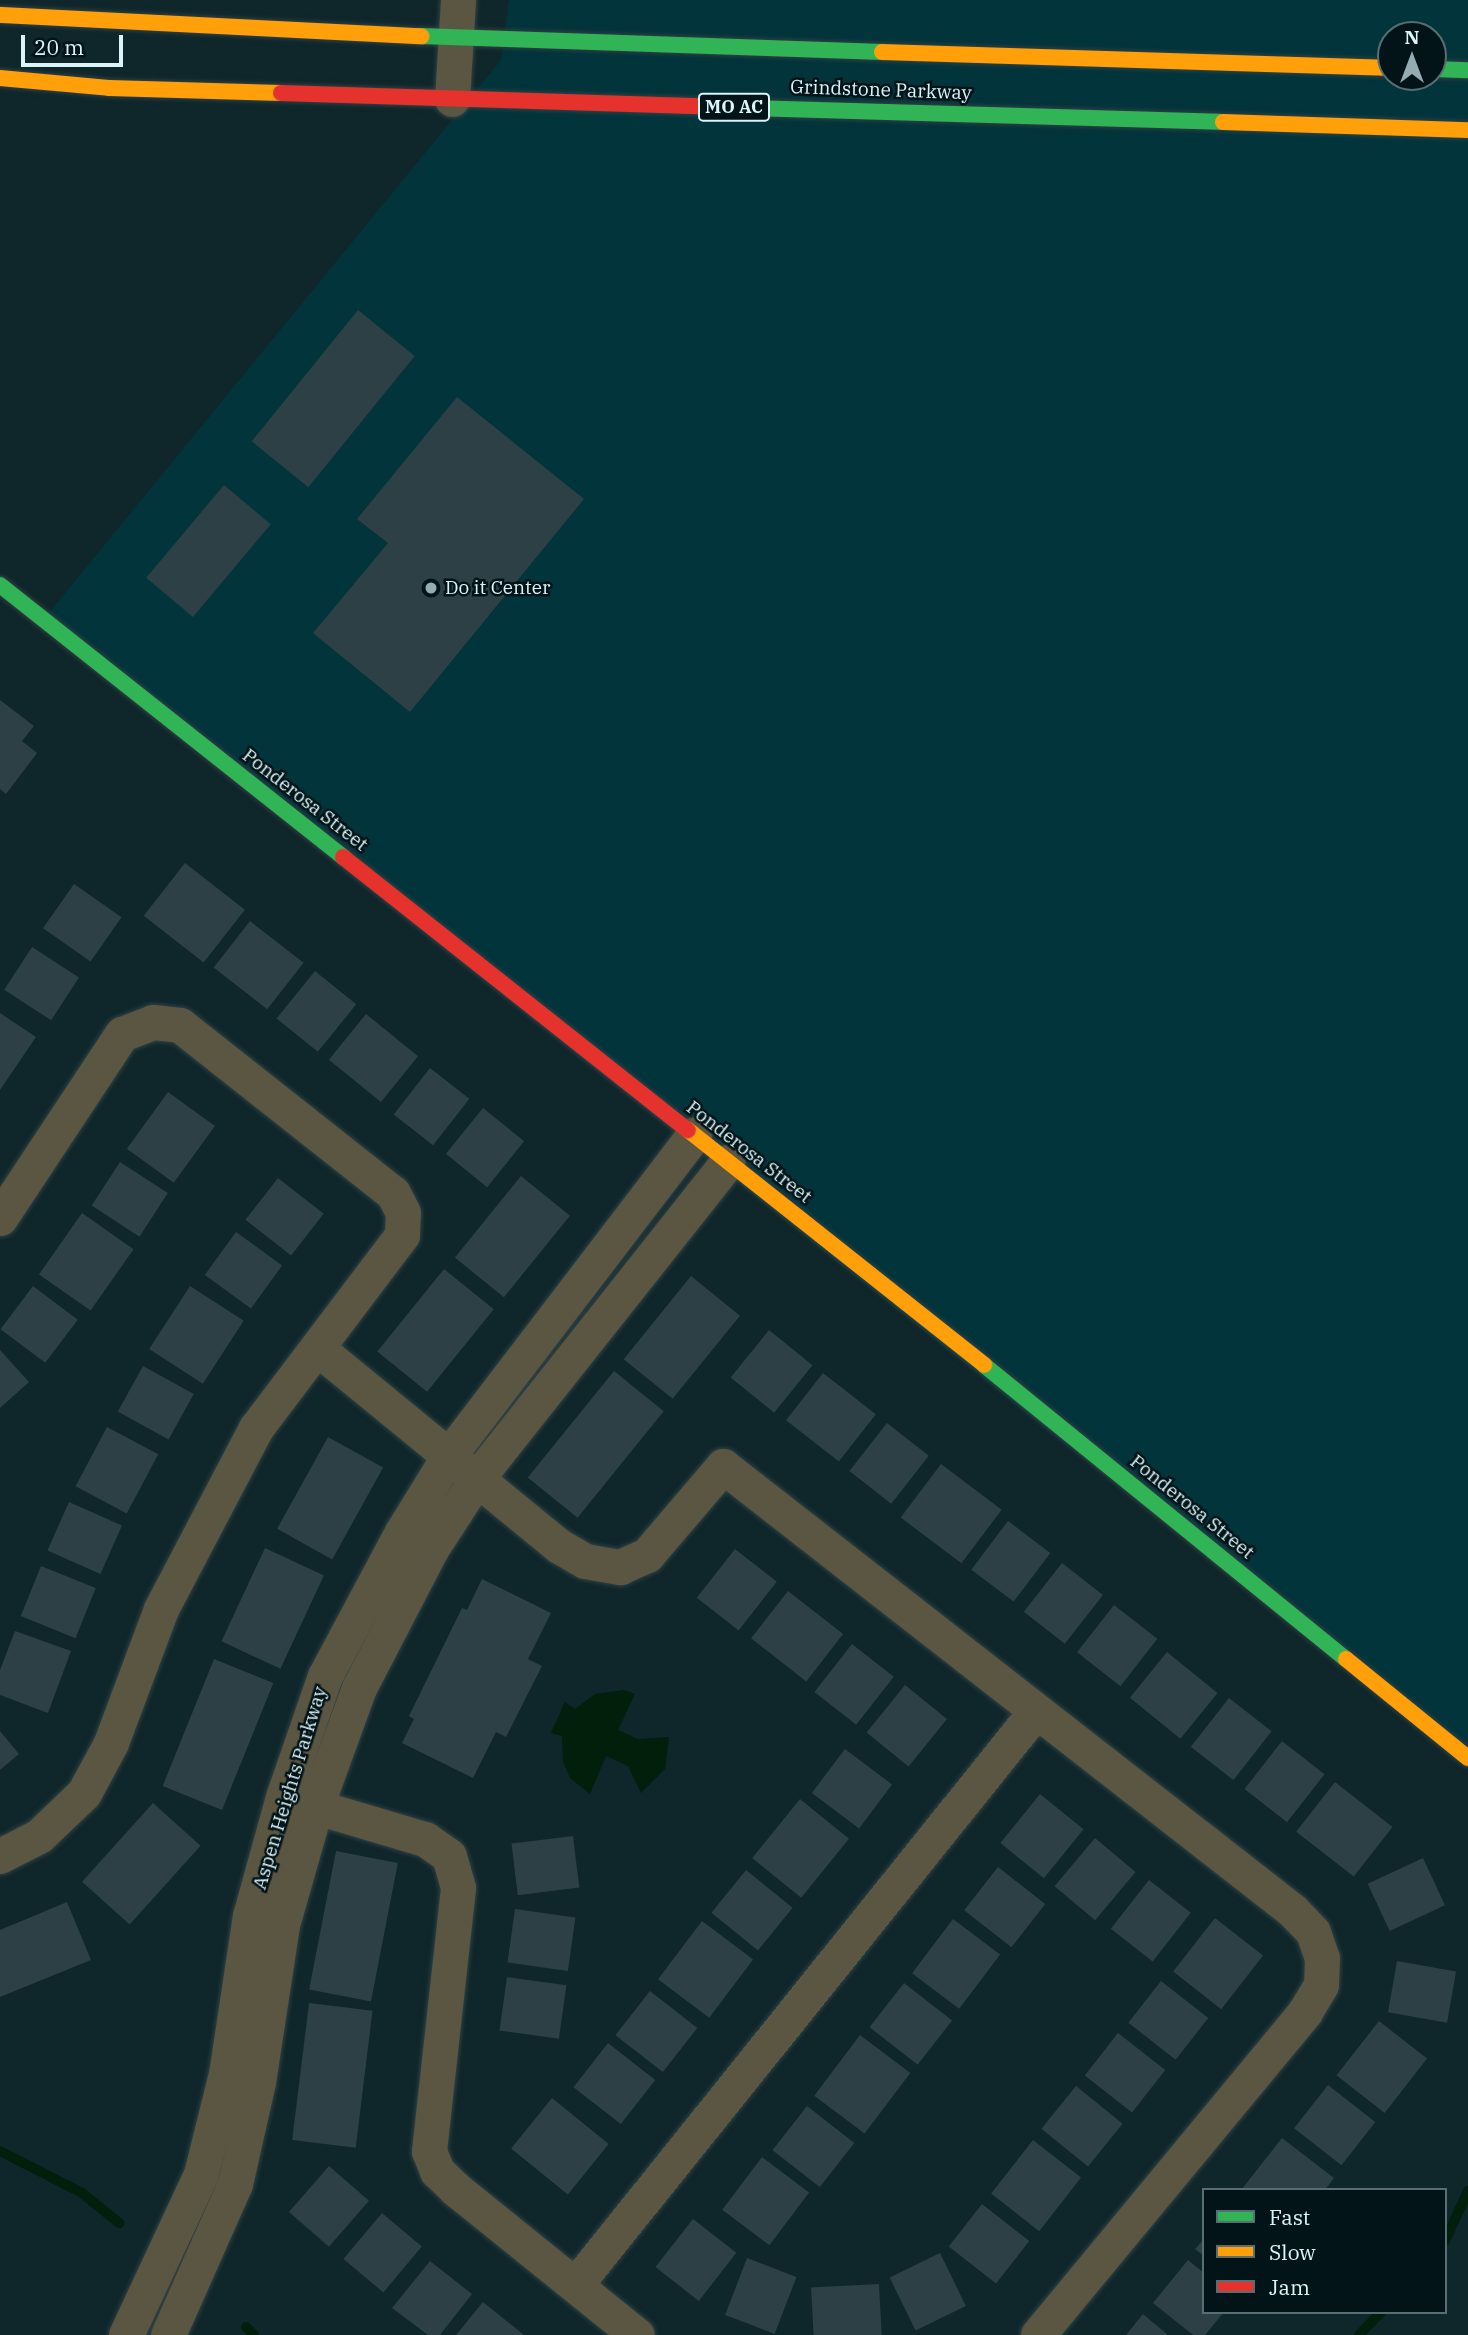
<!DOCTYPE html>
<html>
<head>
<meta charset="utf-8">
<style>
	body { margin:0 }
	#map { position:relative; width:1468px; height:2335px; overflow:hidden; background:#0f262a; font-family:"IBM Plex Serif",serif }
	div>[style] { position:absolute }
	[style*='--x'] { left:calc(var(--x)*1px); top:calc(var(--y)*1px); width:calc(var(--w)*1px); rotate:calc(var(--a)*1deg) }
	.built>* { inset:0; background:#02343b }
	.water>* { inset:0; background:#011f0a }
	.stream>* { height:10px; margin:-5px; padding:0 5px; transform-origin:5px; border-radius:5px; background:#011f0a }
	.building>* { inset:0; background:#2d4045; transform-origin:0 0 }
	.roads { filter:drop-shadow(0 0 2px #2e4144) drop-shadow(0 0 2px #2e4144) }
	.street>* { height:35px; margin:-17.5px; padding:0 17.5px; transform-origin:17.5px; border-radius:17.5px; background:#5b5642 }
	.fast>* { height:16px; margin:-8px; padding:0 8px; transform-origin:8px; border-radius:8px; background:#30b455 }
	.slow>* { height:16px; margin:-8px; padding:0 8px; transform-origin:8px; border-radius:8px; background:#ff9f0a }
	.jam>* { height:16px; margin:-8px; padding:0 8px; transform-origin:8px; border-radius:8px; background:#e5322d }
	.dots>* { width:19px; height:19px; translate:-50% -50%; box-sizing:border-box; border:4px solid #021418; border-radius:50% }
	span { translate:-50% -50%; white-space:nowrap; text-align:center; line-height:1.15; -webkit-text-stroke:5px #021418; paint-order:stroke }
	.shield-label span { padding:2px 5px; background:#021418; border:2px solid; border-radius:5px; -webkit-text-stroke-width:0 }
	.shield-label { font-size:18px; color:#daf4f9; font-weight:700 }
	.street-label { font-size:19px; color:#daf4f9 }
	.poi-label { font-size:19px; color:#daf4f9 }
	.left { translate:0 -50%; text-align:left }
	.legend { position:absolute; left:1202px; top:2188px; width:245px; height:126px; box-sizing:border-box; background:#021418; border:2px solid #586e72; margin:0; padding:9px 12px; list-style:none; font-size:21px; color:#daf4f9 }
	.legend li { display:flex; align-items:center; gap:14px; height:35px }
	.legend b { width:35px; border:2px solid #586e72 }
	.north { position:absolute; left:1377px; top:21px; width:70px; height:70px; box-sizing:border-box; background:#021418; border:2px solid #586e72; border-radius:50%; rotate:0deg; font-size:19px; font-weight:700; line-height:28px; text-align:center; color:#daf4f9 }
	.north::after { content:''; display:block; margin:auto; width:24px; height:32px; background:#93acb1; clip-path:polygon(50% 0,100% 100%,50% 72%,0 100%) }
	.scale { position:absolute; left:21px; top:35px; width:102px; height:32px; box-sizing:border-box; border:4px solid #daf4f9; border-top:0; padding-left:9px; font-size:21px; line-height:24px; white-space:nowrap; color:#daf4f9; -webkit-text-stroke:5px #021418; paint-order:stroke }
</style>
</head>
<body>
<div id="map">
	<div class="built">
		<i style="clip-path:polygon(evenodd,509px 0,1468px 0,1468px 1765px,39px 625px,501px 60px,509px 0,1391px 35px,1433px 35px,1433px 77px,1391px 77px,1391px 35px)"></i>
	</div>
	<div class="water">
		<i style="clip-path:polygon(624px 1690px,635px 1694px,618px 1730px,638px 1739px,669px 1737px,665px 1769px,641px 1793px,628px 1766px,606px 1756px,590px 1794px,570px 1778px,563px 1762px,562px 1736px,551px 1733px,565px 1702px,575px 1709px,595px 1694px)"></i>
	</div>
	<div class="stream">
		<i style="--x:0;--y:2151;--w:92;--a:27.1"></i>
		<i style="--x:82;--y:2193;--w:48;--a:39"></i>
		<i style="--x:1445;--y:2241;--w:55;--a:-65.3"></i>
		<i style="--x:246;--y:2327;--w:11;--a:45"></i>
		<i style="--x:1359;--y:2335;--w:32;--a:-46"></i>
	</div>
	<div class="building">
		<i style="left:358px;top:310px;width:73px;height:169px;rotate:39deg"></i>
		<i style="clip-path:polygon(457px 397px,584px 499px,410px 712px,313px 633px,388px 543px,357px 519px)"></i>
		<i style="left:224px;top:485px;width:61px;height:121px;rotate:40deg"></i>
		<i style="clip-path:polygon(0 700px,34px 726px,22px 741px,37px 753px,6px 794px,0 789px)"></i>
		<i style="left:185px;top:863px;width:76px;height:67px;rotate:38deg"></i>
		<i style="left:74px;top:884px;width:58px;height:54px;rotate:35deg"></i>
		<i style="left:250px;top:921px;width:68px;height:59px;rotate:38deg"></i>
		<i style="left:32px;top:947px;width:56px;height:51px;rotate:33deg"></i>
		<i style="left:315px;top:971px;width:53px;height:61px;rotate:39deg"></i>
		<i style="clip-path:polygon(0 1013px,36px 1037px,0 1090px)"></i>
		<i style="left:366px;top:1014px;width:67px;height:59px;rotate:39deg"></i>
		<i style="left:430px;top:1068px;width:50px;height:59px;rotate:38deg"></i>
		<i style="left:168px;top:1092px;width:58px;height:70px;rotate:36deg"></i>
		<i style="left:483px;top:1108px;width:53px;height:59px;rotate:39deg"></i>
		<i style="left:120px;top:1162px;width:57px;height:52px;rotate:33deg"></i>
		<i style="left:521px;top:1176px;width:63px;height:105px;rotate:39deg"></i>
		<i style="left:278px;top:1178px;width:58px;height:53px;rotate:38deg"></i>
		<i style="left:82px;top:1213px;width:63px;height:75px;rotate:35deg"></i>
		<i style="left:236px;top:1232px;width:57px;height:53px;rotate:36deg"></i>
		<i style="left:444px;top:1269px;width:64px;height:106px;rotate:39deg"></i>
		<i style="left:691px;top:1276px;width:63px;height:107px;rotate:39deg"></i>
		<i style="left:33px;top:1286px;width:56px;height:54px;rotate:37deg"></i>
		<i style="left:190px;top:1286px;width:64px;height:75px;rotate:33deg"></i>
		<i style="left:769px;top:1330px;width:56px;height:61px;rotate:39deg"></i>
		<i style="clip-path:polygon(0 1350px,29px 1382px,0 1408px)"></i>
		<i style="left:143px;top:1366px;width:58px;height:52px;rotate:29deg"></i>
		<i style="left:614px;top:1371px;width:64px;height:137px;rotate:39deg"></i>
		<i style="left:823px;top:1373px;width:67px;height:60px;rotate:38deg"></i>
		<i style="left:887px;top:1423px;width:53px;height:61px;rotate:38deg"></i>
		<i style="left:107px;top:1427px;width:58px;height:67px;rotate:28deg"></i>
		<i style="left:328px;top:1437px;width:63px;height:105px;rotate:29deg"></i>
		<i style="left:941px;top:1464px;width:76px;height:67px;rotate:37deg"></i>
		<i style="left:69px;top:1502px;width:58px;height:53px;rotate:24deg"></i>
		<i style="left:1008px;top:1521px;width:53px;height:61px;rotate:37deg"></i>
		<i style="left:265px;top:1548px;width:65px;height:103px;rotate:25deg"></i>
		<i style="left:735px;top:1549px;width:53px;height:62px;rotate:38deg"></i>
		<i style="left:1062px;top:1563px;width:52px;height:62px;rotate:38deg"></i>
		<i style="left:41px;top:1566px;width:59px;height:54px;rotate:22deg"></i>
		<i style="clip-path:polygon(482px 1579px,551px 1613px,528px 1659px,542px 1666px,506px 1737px,496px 1732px,473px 1778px,402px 1743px,414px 1719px,409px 1716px,462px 1608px,467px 1610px)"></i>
		<i style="left:788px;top:1591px;width:70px;height:60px;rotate:38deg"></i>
		<i style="left:1114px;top:1605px;width:55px;height:60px;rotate:38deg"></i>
		<i style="clip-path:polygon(15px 1631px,71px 1651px,48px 1713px,0 1695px,0 1670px)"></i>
		<i style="left:852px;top:1644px;width:53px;height:61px;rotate:38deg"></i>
		<i style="left:1167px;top:1652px;width:65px;height:59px;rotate:39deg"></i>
		<i style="left:214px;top:1659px;width:64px;height:137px;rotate:22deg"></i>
		<i style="left:905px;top:1685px;width:54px;height:61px;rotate:39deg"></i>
		<i style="left:1229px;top:1698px;width:54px;height:62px;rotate:38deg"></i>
		<i style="clip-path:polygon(0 1731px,19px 1754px,0 1770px)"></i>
		<i style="left:1282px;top:1741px;width:54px;height:61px;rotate:38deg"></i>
		<i style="left:845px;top:1749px;width:59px;height:55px;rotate:37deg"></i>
		<i style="left:1335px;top:1782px;width:73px;height:63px;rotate:38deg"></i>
		<i style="left:1040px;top:1794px;width:56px;height:63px;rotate:39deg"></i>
		<i style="left:800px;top:1799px;width:63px;height:76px;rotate:39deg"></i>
		<i style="left:153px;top:1803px;width:64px;height:106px;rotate:42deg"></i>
		<i style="left:573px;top:1836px;width:52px;height:62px;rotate:83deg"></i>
		<i style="left:1095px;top:1838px;width:53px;height:63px;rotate:40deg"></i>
		<i style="left:336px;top:1851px;width:63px;height:141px;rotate:11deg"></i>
		<i style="left:1423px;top:1858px;width:52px;height:61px;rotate:65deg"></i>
		<i style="left:998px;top:1867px;width:60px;height:55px;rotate:38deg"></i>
		<i style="left:746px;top:1870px;width:60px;height:55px;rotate:39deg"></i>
		<i style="left:1149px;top:1880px;width:53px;height:62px;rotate:38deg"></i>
		<i style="clip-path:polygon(67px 1902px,91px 1960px,0 1997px,0 1930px)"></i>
		<i style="left:515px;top:1909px;width:61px;height:54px;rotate:8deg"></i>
		<i style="left:1215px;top:1918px;width:61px;height:68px;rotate:38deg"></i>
		<i style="left:953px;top:1919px;width:59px;height:68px;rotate:37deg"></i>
		<i style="left:702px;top:1921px;width:64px;height:73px;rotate:37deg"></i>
		<i style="left:1397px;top:1961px;width:60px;height:52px;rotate:10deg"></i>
		<i style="left:507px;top:1977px;width:60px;height:54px;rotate:8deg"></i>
		<i style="left:1161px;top:1981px;width:60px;height:53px;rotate:38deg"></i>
		<i style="left:904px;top:1983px;width:61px;height:56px;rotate:38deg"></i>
		<i style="left:650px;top:1991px;width:60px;height:56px;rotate:38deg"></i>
		<i style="left:309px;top:2003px;width:64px;height:138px;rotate:7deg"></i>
		<i style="left:1379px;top:2021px;width:61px;height:69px;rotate:38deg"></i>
		<i style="left:1118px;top:2033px;width:60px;height:54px;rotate:38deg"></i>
		<i style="left:860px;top:2035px;width:63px;height:76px;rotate:37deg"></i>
		<i style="left:608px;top:2043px;width:60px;height:56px;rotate:38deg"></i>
		<i style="left:1328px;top:2085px;width:60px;height:55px;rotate:38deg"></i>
		<i style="left:1076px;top:2086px;width:60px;height:55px;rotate:39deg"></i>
		<i style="left:552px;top:2098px;width:73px;height:65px;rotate:39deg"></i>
		<i style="left:807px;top:2106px;width:60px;height:56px;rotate:38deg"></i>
		<i style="clip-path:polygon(1282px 2138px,1334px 2178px,1325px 2190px,1241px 2190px)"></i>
		<i style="left:1033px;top:2140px;width:61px;height:68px;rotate:38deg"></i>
		<i style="left:762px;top:2157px;width:59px;height:66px;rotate:37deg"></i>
		<i style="left:329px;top:2166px;width:53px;height:61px;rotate:41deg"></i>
		<i style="left:982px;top:2204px;width:60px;height:54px;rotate:38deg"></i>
		<i style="left:382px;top:2213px;width:52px;height:60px;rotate:40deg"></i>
		<i style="left:693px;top:2219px;width:55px;height:61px;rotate:38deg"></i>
		<i style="clip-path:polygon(1204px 2239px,1204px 2256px,1195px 2249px)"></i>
		<i style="left:940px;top:2253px;width:59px;height:56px;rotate:64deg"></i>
		<i style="left:747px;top:2258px;width:53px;height:61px;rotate:21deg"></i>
		<i style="clip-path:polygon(1188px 2260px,1204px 2273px,1204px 2312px,1224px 2312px,1205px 2335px,1193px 2335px,1153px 2303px)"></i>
		<i style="clip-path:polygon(430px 2261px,472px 2294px,440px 2335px,428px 2335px,392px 2308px)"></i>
		<i style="left:879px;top:2284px;width:51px;height:68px;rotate:87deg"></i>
		<i style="clip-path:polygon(483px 2302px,524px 2335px,456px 2335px)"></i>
		<i style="clip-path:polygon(1143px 2314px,1168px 2335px,1126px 2335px)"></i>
	</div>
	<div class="roads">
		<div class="street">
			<i style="--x:452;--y:99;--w:99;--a:-86.5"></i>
			<i style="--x:0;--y:1218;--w:221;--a:-56.5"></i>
			<i style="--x:122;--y:1034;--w:33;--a:-21"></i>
			<i style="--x:153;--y:1022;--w:27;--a:6"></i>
			<i style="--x:180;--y:1025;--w:271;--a:38.3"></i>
			<i style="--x:393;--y:1193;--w:22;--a:63"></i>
			<i style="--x:403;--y:1213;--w:22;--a:93"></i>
			<i style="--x:402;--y:1235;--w:242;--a:127.1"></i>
			<i style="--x:256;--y:1428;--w:204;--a:117.7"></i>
			<i style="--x:161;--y:1609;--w:143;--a:110.5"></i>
			<i style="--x:111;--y:1743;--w:57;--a:118.4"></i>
			<i style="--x:84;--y:1793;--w:62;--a:136.3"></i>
			<i style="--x:39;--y:1836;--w:44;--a:152.9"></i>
			<i style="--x:317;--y:1348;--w:313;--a:39.3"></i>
			<i style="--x:559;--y:1546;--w:30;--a:30"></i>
			<i style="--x:585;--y:1561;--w:36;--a:10"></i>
			<i style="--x:620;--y:1567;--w:30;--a:-24"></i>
			<i style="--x:647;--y:1555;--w:117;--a:-49.5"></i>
			<i style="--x:723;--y:1466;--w:722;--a:37.97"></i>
			<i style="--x:1292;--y:1910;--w:30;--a:46"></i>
			<i style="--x:1313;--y:1932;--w:28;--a:71"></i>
			<i style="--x:1322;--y:1958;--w:27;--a:92"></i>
			<i style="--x:1321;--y:1985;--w:31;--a:121"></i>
			<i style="--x:1305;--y:2012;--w:419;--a:129.6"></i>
			<i style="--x:293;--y:1800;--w:138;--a:16.5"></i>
			<i style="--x:425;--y:1839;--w:29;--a:35"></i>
			<i style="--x:449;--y:1856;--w:33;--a:74"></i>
			<i style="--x:458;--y:1888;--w:265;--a:96.3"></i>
			<i style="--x:429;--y:2151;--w:22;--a:68"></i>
			<i style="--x:437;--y:2171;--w:28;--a:44"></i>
			<i style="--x:457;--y:2190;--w:231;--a:38.9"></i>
			<i style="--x:576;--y:2284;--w:733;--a:-51.25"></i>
			<i style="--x:126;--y:2335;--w:178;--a:-65"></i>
			<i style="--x:201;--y:2174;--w:103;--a:-76"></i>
			<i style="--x:226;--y:2074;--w:160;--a:-81.4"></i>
			<i style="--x:250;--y:1916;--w:123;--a:-74.5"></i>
			<i style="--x:283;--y:1797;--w:128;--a:-70.9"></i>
			<i style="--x:325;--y:1676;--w:163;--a:-61.9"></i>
			<i style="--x:402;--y:1532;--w:92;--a:-58.4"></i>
			<i style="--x:450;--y:1454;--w:402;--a:-52.6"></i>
			<i style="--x:168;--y:2335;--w:165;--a:-66.1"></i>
			<i style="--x:235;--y:2184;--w:105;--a:-77.3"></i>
			<i style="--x:258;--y:2082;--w:159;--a:-81.3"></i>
			<i style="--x:282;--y:1925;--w:124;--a:-74.1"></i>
			<i style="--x:316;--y:1806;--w:126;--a:-70"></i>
			<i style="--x:359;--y:1688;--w:157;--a:-62.6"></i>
			<i style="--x:431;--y:1549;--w:86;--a:-56.9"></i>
			<i style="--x:478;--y:1477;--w:402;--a:-51.6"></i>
		</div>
		<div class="fast">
			<i style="--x:421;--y:36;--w:461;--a:2"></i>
			<i style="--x:1433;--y:69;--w:35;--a:2"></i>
			<i style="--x:716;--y:107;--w:507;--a:1.69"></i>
			<i style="--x:0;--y:585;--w:438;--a:38.4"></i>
			<i style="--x:984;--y:1365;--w:466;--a:39.1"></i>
		</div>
		<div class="slow">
			<i style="--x:0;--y:15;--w:422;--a:2.9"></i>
			<i style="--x:882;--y:52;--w:509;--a:1.8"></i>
			<i style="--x:0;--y:78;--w:109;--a:5.2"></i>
			<i style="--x:109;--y:88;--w:172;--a:1.7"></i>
			<i style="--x:1223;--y:122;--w:245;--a:1.9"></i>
			<i style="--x:688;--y:1130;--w:378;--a:38.4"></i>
			<i style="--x:1346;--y:1659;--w:157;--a:39.1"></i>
		</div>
		<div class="jam">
			<i style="--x:281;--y:93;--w:435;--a:1.8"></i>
			<i style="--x:343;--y:857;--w:440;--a:38.4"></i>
		</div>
	</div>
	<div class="dots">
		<i style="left:431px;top:588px;background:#93acb1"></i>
	</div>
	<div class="shield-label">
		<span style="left:734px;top:107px">MO AC</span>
	</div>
	<div class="street-label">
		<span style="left:881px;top:90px;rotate:2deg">Grindstone Parkway</span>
		<span style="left:305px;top:800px;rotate:38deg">Ponderosa Street</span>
		<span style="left:749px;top:1152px;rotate:38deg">Ponderosa Street</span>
		<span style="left:1192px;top:1507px;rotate:39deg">Ponderosa Street</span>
		<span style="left:290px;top:1788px;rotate:-73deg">Aspen Heights Parkway</span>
	</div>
	<div class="poi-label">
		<span class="left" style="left:445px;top:588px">Do it Center</span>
	</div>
	<ul class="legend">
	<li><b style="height:9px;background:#30b455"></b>Fast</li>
	<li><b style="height:9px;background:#ff9f0a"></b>Slow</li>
	<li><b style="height:9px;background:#e5322d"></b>Jam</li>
	</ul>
	<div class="north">N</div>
	<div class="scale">20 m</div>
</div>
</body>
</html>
